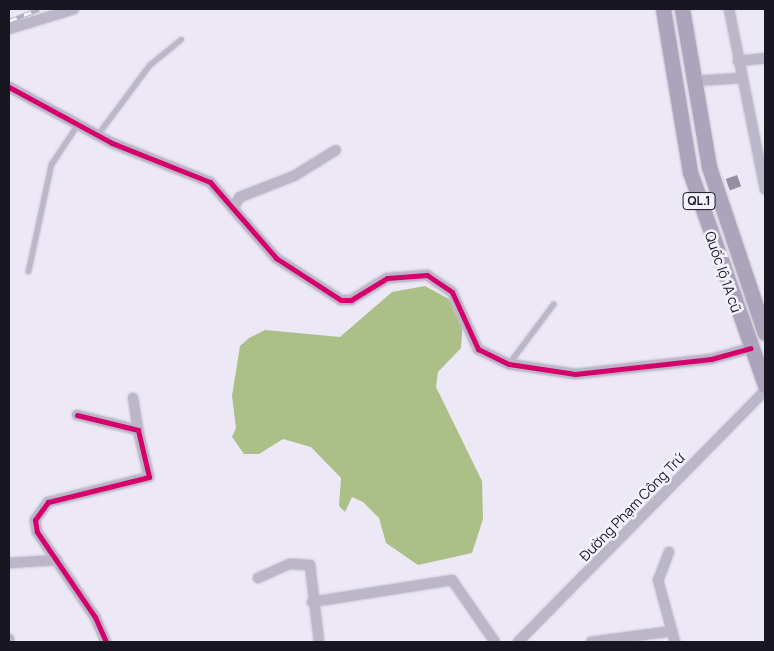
<!DOCTYPE html>
<html>
<head>
<meta charset="utf-8">
<style>
	body { margin:0 }
	#map { position:relative; width:774px; height:651px; overflow:hidden; background:#ece8f6; font-family:Manrope,sans-serif }
	div>[style] { position:absolute }
	[style*='--x'] { left:calc(var(--x)*1px); top:calc(var(--y)*1px); width:calc(var(--w)*1px); rotate:calc(var(--a)*1deg) }
	.water>* { inset:0; background:#acbf86 }
	.building>* { inset:0; background:#958fa3; transform-origin:0 0 }
	.roads { filter:drop-shadow(0 0 1px #c7c3cf) drop-shadow(0 0 1px #c7c3cf) }
	.lane>* { height:5px; margin:-2.5px; padding:0 2.5px; transform-origin:2.5px; border-radius:2.5px; background:#bbb6c8 }
	.street>* { height:10px; margin:-5px; padding:0 5px; transform-origin:5px; border-radius:5px; background:#bbb6c8 }
	.primary>* { height:15px; margin:-7.5px; padding:0 7.5px; transform-origin:7.5px; border-radius:7.5px; background:#aba4bb }
	.rail>* { height:4.5px; margin-top:-2.25px; transform-origin:0; background:repeating-linear-gradient(90deg,#f4f1fe 0 8px,#b2afbc 0 16px); box-sizing:border-box; border-block:1px solid #b2afbc }
	.cycleway>* { height:5px; margin:-2.5px; padding:0 2.5px; transform-origin:2.5px; border-radius:2.5px; background:#d6006c }
	span { translate:-50% -50%; white-space:nowrap; text-align:center; line-height:1.15; -webkit-text-stroke:5px #f4f1fe; paint-order:stroke }
	.shield-label span { padding:1px 4px; background:#f4f1fe; border:1px solid; border-radius:4px; -webkit-text-stroke-width:0 }
	.shield-label { font-size:12px; color:#181621; font-weight:700 }
	.street-label { font-size:14px; color:#181621 }
	.frame { position:absolute; inset:0; border:10px solid #181621; pointer-events:none }
</style>
</head>
<body>
<div id="map">
	<div class="water">
		<i style="clip-path:polygon(425px 286px,458px 304px,463px 319px,461px 348px,438px 372px,436px 387px,482px 481px,483px 519px,472px 553px,418px 565px,386px 543px,379px 518px,363px 502px,352px 497px,345px 512px,339px 506px,341px 478px,311px 447px,283px 439px,259px 454px,244px 454px,232px 437px,236px 428px,232px 396px,240px 346px,249px 338px,265px 330px,340px 337px,392px 292px)"></i>
	</div>
	<div class="building">
		<i style="left:737px;top:175px;width:12px;height:12px;rotate:70deg"></i>
	</div>
	<div class="roads">
		<div class="lane">
			<i style="--x:97;--y:135;--w:87;--a:-53.4"></i>
			<i style="--x:149;--y:65;--w:41;--a:-39.1"></i>
			<i style="--x:28;--y:271;--w:109;--a:-77.9"></i>
			<i style="--x:51;--y:164;--w:47;--a:-56.3"></i>
			<i style="--x:509;--y:363;--w:74;--a:-53.3"></i>
		</div>
		<div class="street">
			<i style="--x:729;--y:9;--w:184;--a:78.7"></i>
			<i style="--x:9;--y:29;--w:68;--a:-17.1"></i>
			<i style="--x:738;--y:61;--w:27;--a:-6"></i>
			<i style="--x:694;--y:81;--w:48;--a:-3.6"></i>
			<i style="--x:9;--y:87;--w:117;--a:28.5"></i>
			<i style="--x:112;--y:143;--w:105;--a:21.7"></i>
			<i style="--x:210;--y:182;--w:101;--a:49"></i>
			<i style="--x:276;--y:258;--w:77;--a:32.9"></i>
			<i style="--x:341;--y:300;--w:10;--a:0"></i>
			<i style="--x:351;--y:300;--w:42;--a:-31.4"></i>
			<i style="--x:387;--y:278;--w:40;--a:-4.3"></i>
			<i style="--x:427;--y:275;--w:30;--a:34"></i>
			<i style="--x:452;--y:292;--w:63;--a:65.5"></i>
			<i style="--x:478;--y:349;--w:34;--a:26"></i>
			<i style="--x:509;--y:364;--w:67;--a:8.6"></i>
			<i style="--x:575;--y:374;--w:137;--a:-6.3"></i>
			<i style="--x:711;--y:359;--w:41;--a:-15.4"></i>
			<i style="--x:233;--y:208;--w:13;--a:-58"></i>
			<i style="--x:240;--y:197;--w:58;--a:-21.3"></i>
			<i style="--x:294;--y:176;--w:49;--a:-31.8"></i>
			<i style="--x:133;--y:398;--w:32;--a:81"></i>
			<i style="--x:77;--y:415;--w:63;--a:13.8"></i>
			<i style="--x:138;--y:430;--w:48;--a:76.8"></i>
			<i style="--x:149;--y:477;--w:104;--a:166.1"></i>
			<i style="--x:48;--y:502;--w:22;--a:126"></i>
			<i style="--x:35;--y:520;--w:12;--a:81"></i>
			<i style="--x:37;--y:532;--w:103;--a:55.7"></i>
			<i style="--x:95;--y:617;--w:27;--a:66"></i>
			<i style="--x:669;--y:552;--w:30;--a:111"></i>
			<i style="--x:658;--y:580;--w:64;--a:74.7"></i>
			<i style="--x:9;--y:563;--w:48;--a:-3.6"></i>
			<i style="--x:258;--y:578;--w:35;--a:-24"></i>
			<i style="--x:290;--y:564;--w:20;--a:3"></i>
			<i style="--x:310;--y:565;--w:78;--a:83.3"></i>
			<i style="--x:312;--y:602;--w:142;--a:-8.9"></i>
			<i style="--x:452;--y:580;--w:75;--a:55.3"></i>
			<i style="--x:9;--y:639;--w:3;--a:90"></i>
			<i style="--x:518;--y:642;--w:352;--a:-45.5"></i>
			<i style="--x:591;--y:642;--w:82;--a:-7.7"></i>
		</div>
		<div class="primary">
			<i style="--x:663;--y:9;--w:165;--a:80.6"></i>
			<i style="--x:690;--y:172;--w:226;--a:70.6"></i>
			<i style="--x:682;--y:9;--w:160;--a:80.3"></i>
			<i style="--x:709;--y:167;--w:175;--a:71.4"></i>
		</div>
	</div>
	<div class="rail">
		<i style="--x:9;--y:21;--w:32;--a:-22"></i>
	</div>
	<div class="cycleway">
		<i style="--x:9;--y:87;--w:117;--a:28.5"></i>
		<i style="--x:112;--y:143;--w:105;--a:21.7"></i>
		<i style="--x:210;--y:182;--w:101;--a:49"></i>
		<i style="--x:276;--y:258;--w:77;--a:32.9"></i>
		<i style="--x:341;--y:300;--w:10;--a:0"></i>
		<i style="--x:351;--y:300;--w:42;--a:-31.4"></i>
		<i style="--x:387;--y:278;--w:40;--a:-4.3"></i>
		<i style="--x:427;--y:275;--w:30;--a:34"></i>
		<i style="--x:452;--y:292;--w:63;--a:65.5"></i>
		<i style="--x:478;--y:349;--w:34;--a:26"></i>
		<i style="--x:509;--y:364;--w:67;--a:8.6"></i>
		<i style="--x:575;--y:374;--w:137;--a:-6.3"></i>
		<i style="--x:711;--y:359;--w:41;--a:-15.4"></i>
		<i style="--x:77;--y:415;--w:63;--a:13.8"></i>
		<i style="--x:138;--y:430;--w:48;--a:76.8"></i>
		<i style="--x:149;--y:477;--w:104;--a:166.1"></i>
		<i style="--x:48;--y:502;--w:22;--a:126"></i>
		<i style="--x:35;--y:520;--w:12;--a:81"></i>
		<i style="--x:37;--y:532;--w:103;--a:55.7"></i>
		<i style="--x:95;--y:617;--w:27;--a:66"></i>
	</div>
	<div class="shield-label">
		<span style="left:699px;top:201px">QL.1</span>
	</div>
	<div class="street-label">
		<span style="left:723px;top:272px;rotate:71deg">Quốc lộ 1A cũ</span>
		<span style="left:632px;top:507px;rotate:-46deg">Đường Phạm Công Trứ</span>
	</div>
	<div class="frame"></div>
</div>
</body>
</html>
